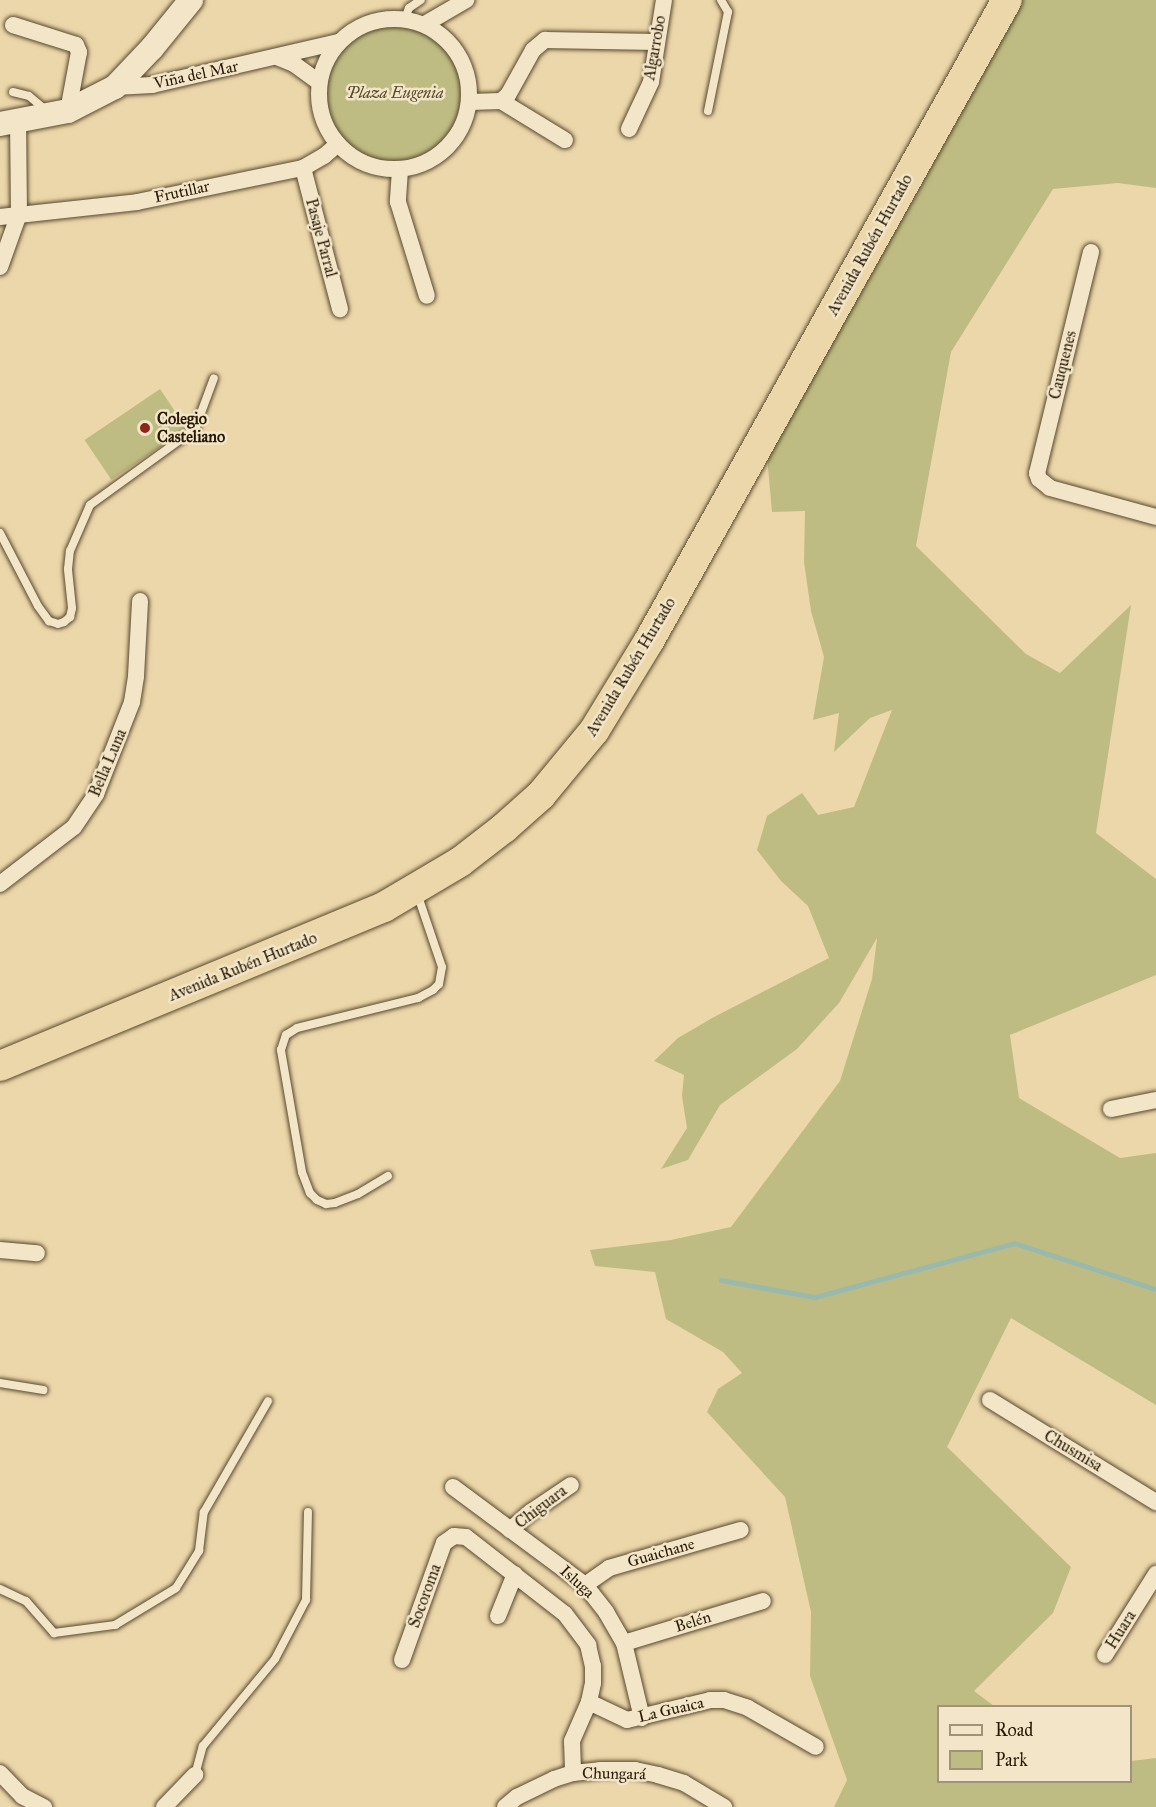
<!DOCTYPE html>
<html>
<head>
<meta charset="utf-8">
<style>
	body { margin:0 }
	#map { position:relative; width:1156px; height:1807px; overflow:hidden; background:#ecd7aa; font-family:"IM FELL Great Primer",serif }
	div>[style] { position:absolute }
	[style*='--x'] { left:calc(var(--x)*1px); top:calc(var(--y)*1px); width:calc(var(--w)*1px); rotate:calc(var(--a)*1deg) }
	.green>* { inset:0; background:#bfbc83; transform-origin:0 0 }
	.round { border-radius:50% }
	.stream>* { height:4.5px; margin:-2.25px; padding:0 2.25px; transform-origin:2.25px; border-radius:2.25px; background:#99b9ad }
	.roads { filter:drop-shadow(0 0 2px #58482e) drop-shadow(0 0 2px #58482e) }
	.lane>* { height:8px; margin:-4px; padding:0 4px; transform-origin:4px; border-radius:4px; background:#f3e5c8 }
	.street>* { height:16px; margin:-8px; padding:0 8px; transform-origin:8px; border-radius:8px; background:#f3e5c8 }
	.street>.ring { margin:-8px; padding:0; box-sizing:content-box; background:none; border:16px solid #f3e5c8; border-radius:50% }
	.secondary>* { height:24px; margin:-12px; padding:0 12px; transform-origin:12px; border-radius:12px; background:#f3e5c8 }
	.highway>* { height:30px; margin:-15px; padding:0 15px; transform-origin:15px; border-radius:15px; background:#ecd7aa }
	.dots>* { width:16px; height:16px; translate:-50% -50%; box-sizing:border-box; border:3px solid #f3e5c8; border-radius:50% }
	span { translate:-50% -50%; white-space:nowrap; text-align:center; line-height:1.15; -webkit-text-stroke:5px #f3e5c8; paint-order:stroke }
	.street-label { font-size:16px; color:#271904 }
	.park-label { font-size:16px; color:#554a2a; font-style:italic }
	.poi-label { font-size:16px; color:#271904; font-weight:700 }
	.left { translate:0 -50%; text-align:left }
	.legend { position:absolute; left:937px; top:1705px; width:195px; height:78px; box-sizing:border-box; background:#f3e5c8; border:2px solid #a1937a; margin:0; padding:8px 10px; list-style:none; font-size:18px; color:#271904 }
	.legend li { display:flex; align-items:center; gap:12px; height:30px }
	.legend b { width:30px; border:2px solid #a1937a }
</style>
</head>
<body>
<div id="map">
	<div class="green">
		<i style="clip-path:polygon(1021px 0,1156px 0,1156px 188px,1118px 183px,1053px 189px,951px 352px,916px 546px,1026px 654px,1060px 673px,1131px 605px,1096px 833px,1156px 879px,1156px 975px,1010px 1035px,1019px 1098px,1120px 1158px,1156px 1153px,1156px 1405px,1011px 1318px,947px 1447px,1071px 1567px,1053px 1613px,974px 1691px,994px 1706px,938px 1706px,938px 1782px,1130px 1782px,1131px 1761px,1156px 1758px,1156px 1807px,834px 1807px,847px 1780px,810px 1676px,811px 1612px,785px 1497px,707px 1412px,718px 1389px,742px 1373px,723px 1352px,666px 1319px,655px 1272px,595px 1266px,590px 1250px,671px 1240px,731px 1227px,840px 1081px,872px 979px,877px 938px,839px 1003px,797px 1049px,720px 1105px,688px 1160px,661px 1169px,687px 1128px,682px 1096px,684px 1075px,654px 1061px,678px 1038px,714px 1017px,829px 958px,808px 906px,781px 881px,757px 850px,767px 816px,802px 793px,818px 815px,854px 807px,892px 710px,870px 718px,834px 752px,839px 713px,813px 720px,824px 657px,811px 611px,804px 562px,805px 511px,772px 512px,767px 456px)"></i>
		<i class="round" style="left:324px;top:23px;width:140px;height:140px"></i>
		<i style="left:160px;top:389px;width:48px;height:91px;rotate:56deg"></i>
	</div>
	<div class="stream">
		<i style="--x:721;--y:1280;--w:96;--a:10.3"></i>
		<i style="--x:815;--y:1297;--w:207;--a:-15.1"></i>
		<i style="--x:1015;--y:1243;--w:148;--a:18.1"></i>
	</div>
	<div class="roads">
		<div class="lane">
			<i style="--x:405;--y:18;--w:11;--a:-68"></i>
			<i style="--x:409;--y:8;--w:14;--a:-34"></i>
			<i style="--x:13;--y:92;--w:16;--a:14"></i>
			<i style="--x:29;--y:96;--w:25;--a:40"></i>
			<i style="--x:708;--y:111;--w:101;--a:-78.6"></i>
			<i style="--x:728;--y:12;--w:14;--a:-120"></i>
			<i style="--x:0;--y:533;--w:82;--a:62.5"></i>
			<i style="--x:38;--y:606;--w:19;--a:54"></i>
			<i style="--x:49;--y:621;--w:9;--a:18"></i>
			<i style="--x:58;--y:624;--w:6;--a:-18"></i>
			<i style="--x:64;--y:622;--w:8;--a:-40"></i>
			<i style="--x:70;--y:617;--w:9;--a:-77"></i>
			<i style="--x:72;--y:608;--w:39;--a:-96"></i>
			<i style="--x:68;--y:569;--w:18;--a:-84"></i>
			<i style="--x:70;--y:551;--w:50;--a:-66.5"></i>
			<i style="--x:90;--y:505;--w:130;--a:-35.9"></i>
			<i style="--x:195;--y:429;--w:54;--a:-69.6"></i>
			<i style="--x:388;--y:1176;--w:35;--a:149"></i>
			<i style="--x:358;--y:1194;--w:25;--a:159"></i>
			<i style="--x:335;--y:1203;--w:9;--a:174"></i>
			<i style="--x:326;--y:1204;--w:10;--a:-156"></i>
			<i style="--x:317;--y:1200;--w:10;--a:-135"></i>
			<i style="--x:310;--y:1193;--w:22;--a:-111"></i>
			<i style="--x:302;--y:1172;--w:124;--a:-99.8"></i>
			<i style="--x:281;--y:1050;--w:16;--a:-72"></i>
			<i style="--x:286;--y:1035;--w:13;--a:-32"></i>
			<i style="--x:297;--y:1028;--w:125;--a:-13.9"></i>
			<i style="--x:418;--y:998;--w:17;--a:-28"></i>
			<i style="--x:433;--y:990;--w:8;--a:-45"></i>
			<i style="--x:439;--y:984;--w:17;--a:-80"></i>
			<i style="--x:442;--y:967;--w:78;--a:-108.7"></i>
			<i style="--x:0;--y:1383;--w:44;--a:9.2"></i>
			<i style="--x:0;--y:1589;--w:29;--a:25"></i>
			<i style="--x:26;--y:1601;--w:43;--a:48.8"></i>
			<i style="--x:54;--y:1633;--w:62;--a:-7.5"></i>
			<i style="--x:115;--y:1625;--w:71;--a:-31.2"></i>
			<i style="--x:176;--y:1588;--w:44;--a:-58.1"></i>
			<i style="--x:199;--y:1551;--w:39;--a:-83"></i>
			<i style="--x:204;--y:1512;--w:128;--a:-60"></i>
			<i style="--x:195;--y:1775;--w:30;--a:-75"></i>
			<i style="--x:203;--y:1746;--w:113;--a:-50.4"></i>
			<i style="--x:275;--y:1659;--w:67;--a:-62.3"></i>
			<i style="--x:306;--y:1600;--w:88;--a:-88.7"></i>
		</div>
		<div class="street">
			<i class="ring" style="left:319px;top:19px;width:134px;height:134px"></i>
			<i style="--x:425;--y:24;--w:48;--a:-30.3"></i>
			<i style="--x:13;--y:25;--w:66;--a:17.6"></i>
			<i style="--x:76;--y:45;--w:8;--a:67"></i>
			<i style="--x:79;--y:52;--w:60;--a:100.6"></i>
			<i style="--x:277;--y:57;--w:18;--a:22"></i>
			<i style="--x:294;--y:64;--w:31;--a:36"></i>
			<i style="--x:115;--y:87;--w:37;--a:-3"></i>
			<i style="--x:152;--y:85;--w:191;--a:-13"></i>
			<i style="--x:501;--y:101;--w:75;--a:31.4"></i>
			<i style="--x:470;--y:102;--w:31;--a:-2"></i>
			<i style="--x:501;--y:101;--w:9;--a:-41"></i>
			<i style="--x:508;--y:95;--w:51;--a:-60.9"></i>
			<i style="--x:533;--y:50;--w:16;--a:-40"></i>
			<i style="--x:545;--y:40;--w:112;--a:1"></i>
			<i style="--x:629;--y:129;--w:52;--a:-64.9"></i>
			<i style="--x:651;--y:82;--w:83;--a:-81"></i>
			<i style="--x:303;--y:168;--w:146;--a:75.3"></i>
			<i style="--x:400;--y:170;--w:32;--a:94"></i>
			<i style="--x:398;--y:202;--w:98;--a:72.9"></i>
			<i style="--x:0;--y:217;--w:138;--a:-6.2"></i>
			<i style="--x:137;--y:202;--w:169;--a:-11.6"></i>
			<i style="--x:303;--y:168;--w:24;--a:-30"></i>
			<i style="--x:324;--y:156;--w:18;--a:-41"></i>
			<i style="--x:1091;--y:252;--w:228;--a:103.7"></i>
			<i style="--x:1037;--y:473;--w:6;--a:72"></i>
			<i style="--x:1039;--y:479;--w:14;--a:39"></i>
			<i style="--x:1050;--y:488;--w:110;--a:15.3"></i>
			<i style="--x:0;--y:267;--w:56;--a:-70.3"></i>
			<i style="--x:19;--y:214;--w:92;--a:-90.6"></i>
			<i style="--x:0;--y:884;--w:93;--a:-37.6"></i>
			<i style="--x:74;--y:827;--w:40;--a:-56"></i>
			<i style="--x:96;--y:794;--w:99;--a:-68.6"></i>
			<i style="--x:132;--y:702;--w:26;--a:-81"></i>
			<i style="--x:136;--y:676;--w:75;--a:-86.9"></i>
			<i style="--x:1111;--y:1109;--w:46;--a:-11.3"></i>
			<i style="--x:0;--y:1250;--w:37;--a:5"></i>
			<i style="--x:990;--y:1400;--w:195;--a:31.6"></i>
			<i style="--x:453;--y:1487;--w:164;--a:36.6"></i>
			<i style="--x:585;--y:1585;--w:34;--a:52"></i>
			<i style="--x:606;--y:1612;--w:36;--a:60"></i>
			<i style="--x:624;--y:1643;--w:77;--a:76.5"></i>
			<i style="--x:510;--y:1530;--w:28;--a:-41"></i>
			<i style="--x:531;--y:1512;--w:48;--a:-34"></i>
			<i style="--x:585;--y:1585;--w:29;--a:-35"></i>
			<i style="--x:609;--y:1568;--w:137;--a:-16.1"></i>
			<i style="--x:498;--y:1616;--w:45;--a:-68"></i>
			<i style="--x:624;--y:1643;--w:145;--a:-16.8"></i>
			<i style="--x:1105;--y:1655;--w:96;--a:-57.8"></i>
			<i style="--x:402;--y:1660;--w:124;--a:-70.3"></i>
			<i style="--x:444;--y:1543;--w:12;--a:-35"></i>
			<i style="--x:454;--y:1536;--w:12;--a:5"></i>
			<i style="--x:466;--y:1537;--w:125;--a:37.9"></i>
			<i style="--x:565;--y:1614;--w:39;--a:53"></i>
			<i style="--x:588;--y:1645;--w:22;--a:77"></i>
			<i style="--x:593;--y:1666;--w:17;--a:90"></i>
			<i style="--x:593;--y:1683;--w:19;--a:102"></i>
			<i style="--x:589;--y:1702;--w:43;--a:113.6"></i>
			<i style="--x:572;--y:1741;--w:32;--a:88"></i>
			<i style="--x:589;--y:1702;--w:42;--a:25.3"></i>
			<i style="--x:627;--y:1720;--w:85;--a:-13.5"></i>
			<i style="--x:710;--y:1700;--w:14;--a:0"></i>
			<i style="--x:724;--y:1700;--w:25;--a:18"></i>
			<i style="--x:748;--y:1708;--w:78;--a:29.8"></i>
			<i style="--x:0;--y:1773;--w:32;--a:46"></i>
			<i style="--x:22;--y:1796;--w:25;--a:27"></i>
			<i style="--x:164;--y:1807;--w:45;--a:-45.9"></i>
			<i style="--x:505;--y:1807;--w:16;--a:-40"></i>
			<i style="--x:517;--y:1797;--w:41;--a:-25.9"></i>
			<i style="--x:554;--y:1779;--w:20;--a:-18"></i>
			<i style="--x:573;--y:1773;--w:27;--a:-6"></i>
			<i style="--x:600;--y:1770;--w:35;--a:0"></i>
			<i style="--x:635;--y:1770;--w:24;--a:12"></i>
			<i style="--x:658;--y:1775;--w:27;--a:17"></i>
			<i style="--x:684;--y:1783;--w:47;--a:31"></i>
		</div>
		<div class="secondary">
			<i style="--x:0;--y:124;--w:69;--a:-10.8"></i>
			<i style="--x:68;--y:111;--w:53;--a:-27.1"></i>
			<i style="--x:115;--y:87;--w:54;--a:-46.5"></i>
			<i style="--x:152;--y:48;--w:62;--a:-50.9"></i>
		</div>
		<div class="highway">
			<i style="--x:0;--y:1066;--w:416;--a:-22.5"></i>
			<i style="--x:384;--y:907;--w:88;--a:-30.6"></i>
			<i style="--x:460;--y:862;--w:56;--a:-37.7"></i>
			<i style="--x:504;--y:828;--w:50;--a:-41.7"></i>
			<i style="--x:541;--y:795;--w:83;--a:-50.4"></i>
			<i style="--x:594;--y:731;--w:105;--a:-58.6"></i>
			<i style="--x:649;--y:641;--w:734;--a:-60.82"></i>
		</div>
	</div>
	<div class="dots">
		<i style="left:145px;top:428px;background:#8f2418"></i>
	</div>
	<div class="street-label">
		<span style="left:655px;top:48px;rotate:-80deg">Algarrobo</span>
		<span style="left:196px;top:75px;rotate:-12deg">Viña del Mar</span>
		<span style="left:182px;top:192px;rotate:-12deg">Frutillar</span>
		<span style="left:321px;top:238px;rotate:75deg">Pasaje Parral</span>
		<span style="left:870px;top:245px;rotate:-61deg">Avenida Rubén Hurtado</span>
		<span style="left:1063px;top:365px;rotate:-76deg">Cauquenes</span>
		<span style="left:631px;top:667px;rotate:-59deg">Avenida Rubén Hurtado</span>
		<span style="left:108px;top:763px;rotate:-67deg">Bella Luna</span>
		<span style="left:243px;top:967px;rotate:-22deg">Avenida Rubén Hurtado</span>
		<span style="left:1073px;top:1451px;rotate:31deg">Chusmisa</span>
		<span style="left:541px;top:1507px;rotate:-37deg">Chiguara</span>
		<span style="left:661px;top:1553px;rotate:-16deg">Guaichane</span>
		<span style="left:577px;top:1582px;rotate:42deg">Isluga</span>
		<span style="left:425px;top:1596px;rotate:-70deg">Socoroma</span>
		<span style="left:693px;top:1622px;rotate:-17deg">Belén</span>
		<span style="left:1121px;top:1630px;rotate:-58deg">Huara</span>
		<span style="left:671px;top:1710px;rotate:-13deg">La Guaica</span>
		<span style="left:614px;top:1774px;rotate:1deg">Chungará</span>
	</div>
	<div class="park-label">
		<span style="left:395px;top:93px">Plaza Eugenia</span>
	</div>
	<div class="poi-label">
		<span class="left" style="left:157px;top:428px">Colegio<br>Casteliano</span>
	</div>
	<ul class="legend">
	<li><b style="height:8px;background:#f3e5c8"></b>Road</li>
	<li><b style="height:16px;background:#bfbc83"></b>Park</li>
	</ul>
</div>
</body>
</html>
